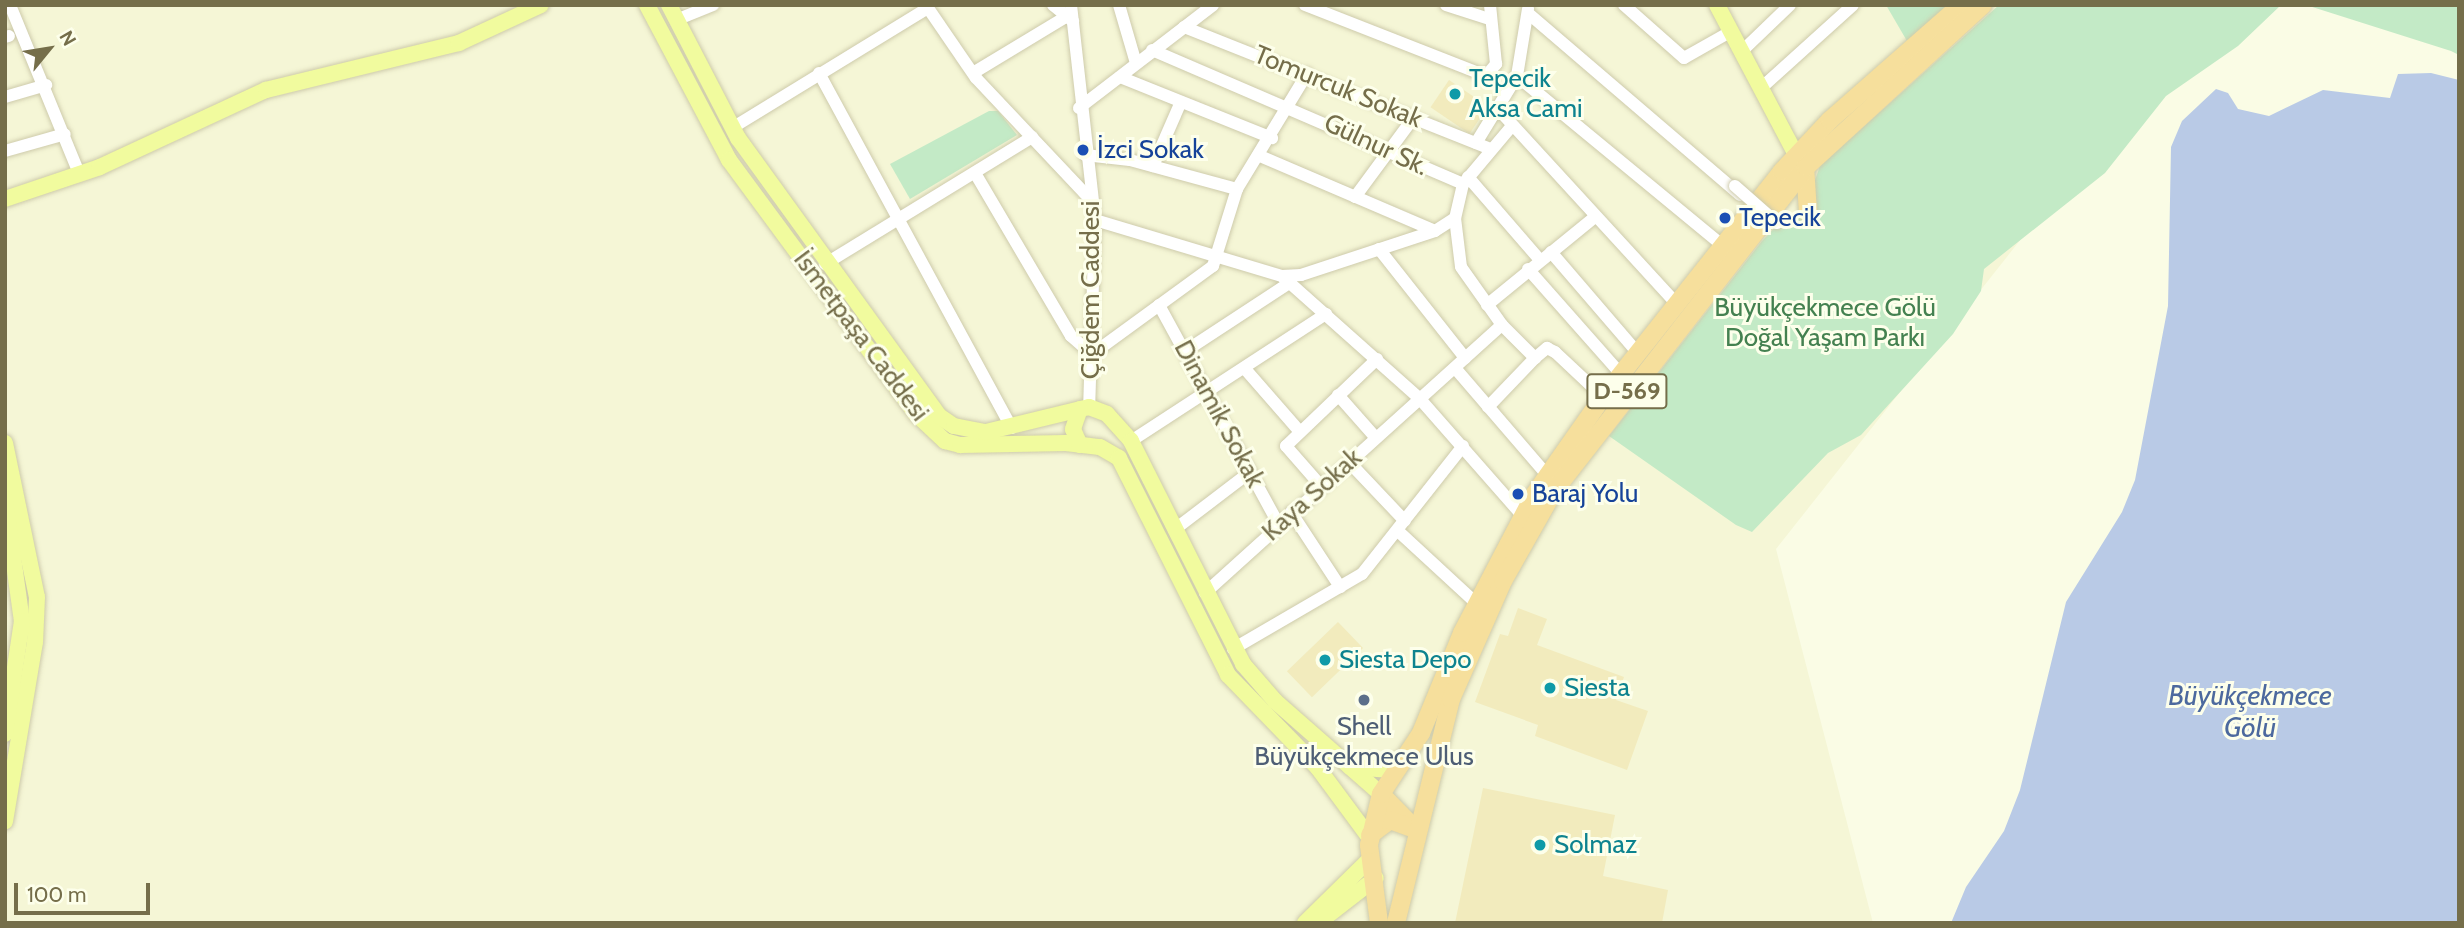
<!DOCTYPE html>
<html>
<head>
<meta charset="utf-8">
<style>
	body { margin:0 }
	#map { position:relative; width:2464px; height:928px; overflow:hidden; background:#fafce5; font-family:Cabin,sans-serif }
	div>[style] { position:absolute }
	[style*='--x'] { left:calc(var(--x)*1px); top:calc(var(--y)*1px); width:calc(var(--w)*1px); rotate:calc(var(--a)*1deg) }
	.residential>* { inset:0; background:#f5f6d6 }
	.green>* { inset:0; background:#c3eac6 }
	.water>* { inset:0; background:#b9cae6 }
	.building>* { inset:0; background:#f2ebbd; transform-origin:0 0 }
	.roads { filter:drop-shadow(0 0 2px #cecbab) drop-shadow(0 0 2px #cecbab) }
	.minor>* { height:12px; margin:-6px; padding:0 6px; transform-origin:6px; border-radius:6px; background:#fff }
	.major>* { height:16px; margin:-8px; padding:0 8px; transform-origin:8px; border-radius:8px; background:#f1fb9e }
	.highway>* { height:18px; margin:-9px; padding:0 9px; transform-origin:9px; border-radius:9px; background:#f6df9c }
	.bridges { filter:drop-shadow(0 0 2px #cecbab) drop-shadow(0 0 2px #cecbab) }
	.minor-bridge>* { height:12px; margin:-6px; padding:0 6px; transform-origin:6px; border-radius:6px; background:#fff }
	.dots>* { width:19px; height:19px; translate:-50% -50%; box-sizing:border-box; border:4px solid #fdffeb; border-radius:50% }
	span { translate:-50% -50%; white-space:nowrap; text-align:center; line-height:1.15; -webkit-text-stroke:6px #fdffeb; paint-order:stroke }
	.shield-label span { padding:2px 5px; background:#fdffeb; border:2px solid; border-radius:5px; -webkit-text-stroke-width:0 }
	.shield-label { font-size:24px; color:#756e4a; font-weight:700 }
	.culture-label { font-size:26px; color:#0d838f }
	.left { translate:0 -50%; text-align:left }
	.street-label { font-size:26px; color:#756e4a }
	.transit-label { font-size:26px; color:#164399 }
	.park-label { font-size:26px; color:#448150 }
	.service-label { font-size:26px; color:#4e5e75 }
	.water-label { font-size:28px; color:#4c699e; font-style:italic }
	.frame { position:absolute; inset:0; border:7px solid #756e4a; pointer-events:none }
	.north { position:absolute; left:14px; top:14px; width:70px; height:70px; -webkit-text-stroke:5px #fdffeb; paint-order:stroke; rotate:60deg; font-size:19px; font-weight:700; line-height:28px; text-align:center; color:#756e4a }
	.north::after { content:''; display:block; margin:auto; width:24px; height:32px; background:#756e4a; clip-path:polygon(50% 0,100% 100%,50% 72%,0 100%) }
	.scale { position:absolute; left:14px; top:883px; width:136px; height:32px; box-sizing:border-box; border:4px solid #756e4a; border-top:0; padding-left:9px; font-size:21px; line-height:24px; white-space:nowrap; color:#756e4a; -webkit-text-stroke:5px #fdffeb; paint-order:stroke }
</style>
</head>
<body>
<div id="map">
	<div class="residential">
		<i style="clip-path:polygon(5px 5px,2206px 5px,1776px 549px,1873px 923px,5px 923px)"></i>
	</div>
	<div class="green">
		<i style="clip-path:polygon(1886px 5px,1949px 5px,1907px 41px)"></i>
		<i style="clip-path:polygon(1999px 5px,2281px 5px,2238px 46px,2166px 96px,2105px 173px,1984px 269px,1981px 291px,1953px 334px,1861px 435px,1828px 453px,1752px 532px,1736px 525px,1609px 436px,1762px 241px,1786px 216px,1802px 217px,1820px 166px)"></i>
		<i style="clip-path:polygon(2306px 5px,2459px 5px,2459px 55px,2451px 51px)"></i>
		<i style="clip-path:polygon(989px 111px,998px 111px,1017px 135px,910px 199px,890px 164px)"></i>
	</div>
	<div class="water">
		<i style="clip-path:polygon(2431px 73px,2459px 80px,2459px 923px,1951px 923px,1966px 887px,2004px 831px,2020px 790px,2066px 602px,2122px 512px,2135px 480px,2168px 306px,2171px 147px,2182px 121px,2216px 89px,2228px 93px,2238px 109px,2269px 116px,2323px 90px,2390px 98px,2398px 74px)"></i>
	</div>
	<div class="building">
		<i style="left:1449px;top:80px;width:47px;height:33px;rotate:34deg"></i>
		<i style="clip-path:polygon(1518px 608px,1547px 619px,1537px 645px,1624px 677px,1616px 700px,1648px 711px,1627px 770px,1535px 736px,1538px 725px,1475px 702px,1500px 634px,1508px 636px)"></i>
		<i style="left:1338px;top:622px;width:36px;height:71px;rotate:46deg"></i>
		<i style="clip-path:polygon(1483px 788px,1615px 815px,1603px 876px,1668px 890px,1662px 923px,1455px 923px)"></i>
	</div>
	<div class="roads">
		<div class="minor">
			<i style="--x:10;--y:5;--w:182;--a:67.7"></i>
			<i style="--x:926;--y:5;--w:88;--a:55.6"></i>
			<i style="--x:976;--y:78;--w:172;--a:46.7"></i>
			<i style="--x:1053;--y:5;--w:26;--a:39"></i>
			<i style="--x:1071;--y:5;--w:216;--a:83.6"></i>
			<i style="--x:1095;--y:220;--w:187;--a:91.8"></i>
			<i style="--x:1119;--y:5;--w:60;--a:73.7"></i>
			<i style="--x:1305;--y:5;--w:194;--a:21.4"></i>
			<i style="--x:1486;--y:76;--w:16;--a:-50"></i>
			<i style="--x:1496;--y:64;--w:59;--a:-95.8"></i>
			<i style="--x:1446;--y:5;--w:45;--a:18"></i>
			<i style="--x:1624;--y:5;--w:80;--a:41.5"></i>
			<i style="--x:1684;--y:58;--w:53;--a:-29.5"></i>
			<i style="--x:1529;--y:14;--w:278;--a:40.6"></i>
			<i style="--x:676;--y:20;--w:40;--a:-22"></i>
			<i style="--x:1184;--y:27;--w:330;--a:21.7"></i>
			<i style="--x:5;--y:37;--w:4;--a:-14"></i>
			<i style="--x:1152;--y:50;--w:339;--a:23.3"></i>
			<i style="--x:1741;--y:52;--w:68;--a:-43.8"></i>
			<i style="--x:819;--y:73;--w:404;--a:61.5"></i>
			<i style="--x:973;--y:73;--w:110;--a:-31.2"></i>
			<i style="--x:1517;--y:76;--w:267;--a:39.5"></i>
			<i style="--x:1120;--y:77;--w:164;--a:21.9"></i>
			<i style="--x:1760;--y:89;--w:125;--a:-42.1"></i>
			<i style="--x:5;--y:97;--w:43;--a:-16.3"></i>
			<i style="--x:1079;--y:108;--w:169;--a:-37.5"></i>
			<i style="--x:1499;--y:110;--w:263;--a:47.5"></i>
			<i style="--x:1511;--y:127;--w:75;--a:130.1"></i>
			<i style="--x:1463;--y:184;--w:35;--a:103"></i>
			<i style="--x:1455;--y:218;--w:49;--a:83"></i>
			<i style="--x:1461;--y:267;--w:71;--a:54.7"></i>
			<i style="--x:1502;--y:325;--w:47;--a:45"></i>
			<i style="--x:1535;--y:358;--w:16;--a:-40"></i>
			<i style="--x:1547;--y:348;--w:9;--a:27"></i>
			<i style="--x:1555;--y:352;--w:66;--a:43.2"></i>
			<i style="--x:732;--y:128;--w:230;--a:-31.5"></i>
			<i style="--x:1476;--y:143;--w:79;--a:-58.5"></i>
			<i style="--x:1517;--y:76;--w:68;--a:-80.7"></i>
			<i style="--x:5;--y:151;--w:62;--a:-15.8"></i>
			<i style="--x:1085;--y:155;--w:45;--a:6.3"></i>
			<i style="--x:1130;--y:160;--w:111;--a:15.2"></i>
			<i style="--x:1260;--y:156;--w:190;--a:23.2"></i>
			<i style="--x:1153;--y:166;--w:68;--a:-66.5"></i>
			<i style="--x:975;--y:173;--w:189;--a:59.5"></i>
			<i style="--x:1071;--y:336;--w:30;--a:41"></i>
			<i style="--x:1468;--y:177;--w:110;--a:49.1"></i>
			<i style="--x:1355;--y:197;--w:99;--a:-53.6"></i>
			<i style="--x:1095;--y:220;--w:195;--a:16.7"></i>
			<i style="--x:1282;--y:276;--w:185;--a:41.7"></i>
			<i style="--x:1420;--y:399;--w:154;--a:48.7"></i>
			<i style="--x:1379;--y:249;--w:139;--a:51.7"></i>
			<i style="--x:1551;--y:252;--w:133;--a:49.3"></i>
			<i style="--x:825;--y:264;--w:243;--a:-31.5"></i>
			<i style="--x:1528;--y:269;--w:140;--a:48.5"></i>
			<i style="--x:1282;--y:276;--w:19;--a:-3"></i>
			<i style="--x:1301;--y:275;--w:141;--a:-18.2"></i>
			<i style="--x:1435;--y:231;--w:24;--a:-33"></i>
			<i style="--x:1159;--y:305;--w:248;--a:61.4"></i>
			<i style="--x:1487;--y:305;--w:139;--a:-39.2"></i>
			<i style="--x:1187;--y:350;--w:124;--a:-33.2"></i>
			<i style="--x:1095;--y:352;--w:146;--a:-36.1"></i>
			<i style="--x:1213;--y:266;--w:81;--a:-72.7"></i>
			<i style="--x:1237;--y:189;--w:135;--a:-58.7"></i>
			<i style="--x:1455;--y:368;--w:141;--a:49.3"></i>
			<i style="--x:1246;--y:370;--w:82;--a:48.9"></i>
			<i style="--x:1338;--y:395;--w:57;--a:48.5"></i>
			<i style="--x:1488;--y:407;--w:68;--a:-46.2"></i>
			<i style="--x:1131;--y:441;--w:233;--a:-33.1"></i>
			<i style="--x:1349;--y:462;--w:81;--a:46.5"></i>
			<i style="--x:1321;--y:486;--w:53;--a:-131.2"></i>
			<i style="--x:1286;--y:446;--w:126;--a:-43.7"></i>
			<i style="--x:1291;--y:512;--w:90;--a:56.8"></i>
			<i style="--x:1174;--y:530;--w:96;--a:-37.3"></i>
			<i style="--x:1398;--y:531;--w:106;--a:42.7"></i>
			<i style="--x:1205;--y:593;--w:400;--a:-42.1"></i>
			<i style="--x:1233;--y:649;--w:149;--a:-30.2"></i>
			<i style="--x:1362;--y:574;--w:163;--a:-51.7"></i>
		</div>
		<div class="major">
			<i style="--x:647;--y:5;--w:175;--a:62.1"></i>
			<i style="--x:729;--y:160;--w:315;--a:53.6"></i>
			<i style="--x:916;--y:414;--w:40;--a:43"></i>
			<i style="--x:945;--y:441;--w:16;--a:15"></i>
			<i style="--x:960;--y:445;--w:106;--a:-1.1"></i>
			<i style="--x:1066;--y:443;--w:34;--a:7"></i>
			<i style="--x:1100;--y:447;--w:22;--a:30"></i>
			<i style="--x:1119;--y:458;--w:243;--a:63.3"></i>
			<i style="--x:1228;--y:675;--w:129;--a:45.9"></i>
			<i style="--x:1318;--y:768;--w:86;--a:53.5"></i>
			<i style="--x:669;--y:5;--w:150;--a:62.6"></i>
			<i style="--x:738;--y:138;--w:343;--a:54.1"></i>
			<i style="--x:939;--y:416;--w:18;--a:34"></i>
			<i style="--x:954;--y:426;--w:33;--a:11"></i>
			<i style="--x:986;--y:432;--w:106;--a:-13.6"></i>
			<i style="--x:1089;--y:407;--w:19;--a:21"></i>
			<i style="--x:1107;--y:414;--w:36;--a:48"></i>
			<i style="--x:1131;--y:441;--w:250;--a:63.3"></i>
			<i style="--x:1243;--y:664;--w:49;--a:49.1"></i>
			<i style="--x:1275;--y:701;--w:141;--a:41.3"></i>
			<i style="--x:1717;--y:5;--w:170;--a:62.2"></i>
			<i style="--x:5;--y:199;--w:100;--a:-18.6"></i>
			<i style="--x:100;--y:167;--w:183;--a:-24.9"></i>
			<i style="--x:266;--y:90;--w:199;--a:-13.7"></i>
			<i style="--x:459;--y:43;--w:90;--a:-24.9"></i>
			<i style="--x:5;--y:443;--w:157;--a:78.3"></i>
			<i style="--x:37;--y:597;--w:45;--a:92.5"></i>
			<i style="--x:35;--y:642;--w:182;--a:99.5"></i>
			<i style="--x:1080;--y:445;--w:17;--a:-114"></i>
			<i style="--x:1073;--y:429;--w:21;--a:-71"></i>
			<i style="--x:5;--y:499;--w:123;--a:82.1"></i>
			<i style="--x:22;--y:621;--w:114;--a:98.6"></i>
			<i style="--x:1350;--y:767;--w:31;--a:4"></i>
			<i style="--x:1381;--y:769;--w:25;--a:-26"></i>
			<i style="--x:1305;--y:923;--w:91;--a:-44.6"></i>
			<i style="--x:1318;--y:923;--w:73;--a:-37.8"></i>
		</div>
		<div class="highway">
			<i style="--x:1805;--y:166;--w:47;--a:86.3"></i>
			<i style="--x:1381;--y:794;--w:49;--a:45.8"></i>
			<i style="--x:1370;--y:835;--w:25;--a:-37"></i>
			<i style="--x:1390;--y:820;--w:27;--a:20"></i>
			<i style="--x:1379;--y:923;--w:79;--a:-97.3"></i>
			<i style="--x:1369;--y:845;--w:52;--a:-76.8"></i>
			<i style="--x:1381;--y:794;--w:73;--a:-56.7"></i>
			<i style="--x:1421;--y:733;--w:108;--a:-67.7"></i>
			<i style="--x:1462;--y:633;--w:156;--a:-62.4"></i>
			<i style="--x:1534;--y:495;--w:120;--a:-54.9"></i>
			<i style="--x:1603;--y:397;--w:288;--a:-51.6"></i>
			<i style="--x:1782;--y:171;--w:70;--a:-46.7"></i>
			<i style="--x:1830;--y:120;--w:174;--a:-41.3"></i>
			<i style="--x:1396;--y:923;--w:231;--a:-76.2"></i>
			<i style="--x:1451;--y:699;--w:129;--a:-66.2"></i>
			<i style="--x:1503;--y:581;--w:103;--a:-60.5"></i>
			<i style="--x:1554;--y:491;--w:410;--a:-52.1"></i>
			<i style="--x:1806;--y:167;--w:240;--a:-42.5"></i>
		</div>
	</div>
	<div class="bridges">
		<div class="minor-bridge">
			<i style="--x:1735;--y:186;--w:56;--a:41.4"></i>
		</div>
	</div>
	<div class="dots">
		<i style="left:1455px;top:94px;background:#0f9aa8"></i>
		<i style="left:1083px;top:150px;background:#1a4fb4"></i>
		<i style="left:1725px;top:218px;background:#1a4fb4"></i>
		<i style="left:1518px;top:494px;background:#1a4fb4"></i>
		<i style="left:1325px;top:660px;background:#0f9aa8"></i>
		<i style="left:1550px;top:688px;background:#0f9aa8"></i>
		<i style="left:1364px;top:700px;background:#5c6f8a"></i>
		<i style="left:1540px;top:845px;background:#0f9aa8"></i>
	</div>
	<div class="shield-label">
		<span style="left:1627px;top:391px">D-569</span>
	</div>
	<div class="culture-label">
		<span class="left" style="left:1469px;top:94px">Tepecik<br>Aksa Cami</span>
		<span class="left" style="left:1339px;top:660px">Siesta Depo</span>
		<span class="left" style="left:1564px;top:688px">Siesta</span>
		<span class="left" style="left:1554px;top:845px">Solmaz</span>
	</div>
	<div class="street-label">
		<span style="left:1338px;top:87px;rotate:22deg">Tomurcuk Sokak</span>
		<span style="left:1376px;top:145px;rotate:25deg">Gülnur Sk.</span>
		<span style="left:1091px;top:290px;rotate:-90deg">Çiğdem Caddesi</span>
		<span style="left:861px;top:336px;rotate:53deg">İsmetpaşa Caddesi</span>
		<span style="left:1219px;top:414px;rotate:62deg">Dinamik Sokak</span>
		<span style="left:1312px;top:495px;rotate:-42deg">Kaya Sokak</span>
	</div>
	<div class="transit-label">
		<span class="left" style="left:1097px;top:150px">İzci Sokak</span>
		<span class="left" style="left:1739px;top:218px">Tepecik</span>
		<span class="left" style="left:1532px;top:494px">Baraj Yolu</span>
	</div>
	<div class="park-label">
		<span style="left:1825px;top:323px">Büyükçekmece Gölü<br>Doğal Yaşam Parkı</span>
	</div>
	<div class="service-label">
		<span style="left:1364px;top:742px">Shell<br>Büyükçekmece Ulus</span>
	</div>
	<div class="water-label">
		<span style="left:2250px;top:711px">Büyükçekmece<br>Gölü</span>
	</div>
	<div class="frame"></div>
	<div class="north">N</div>
	<div class="scale">100 m</div>
</div>
</body>
</html>
